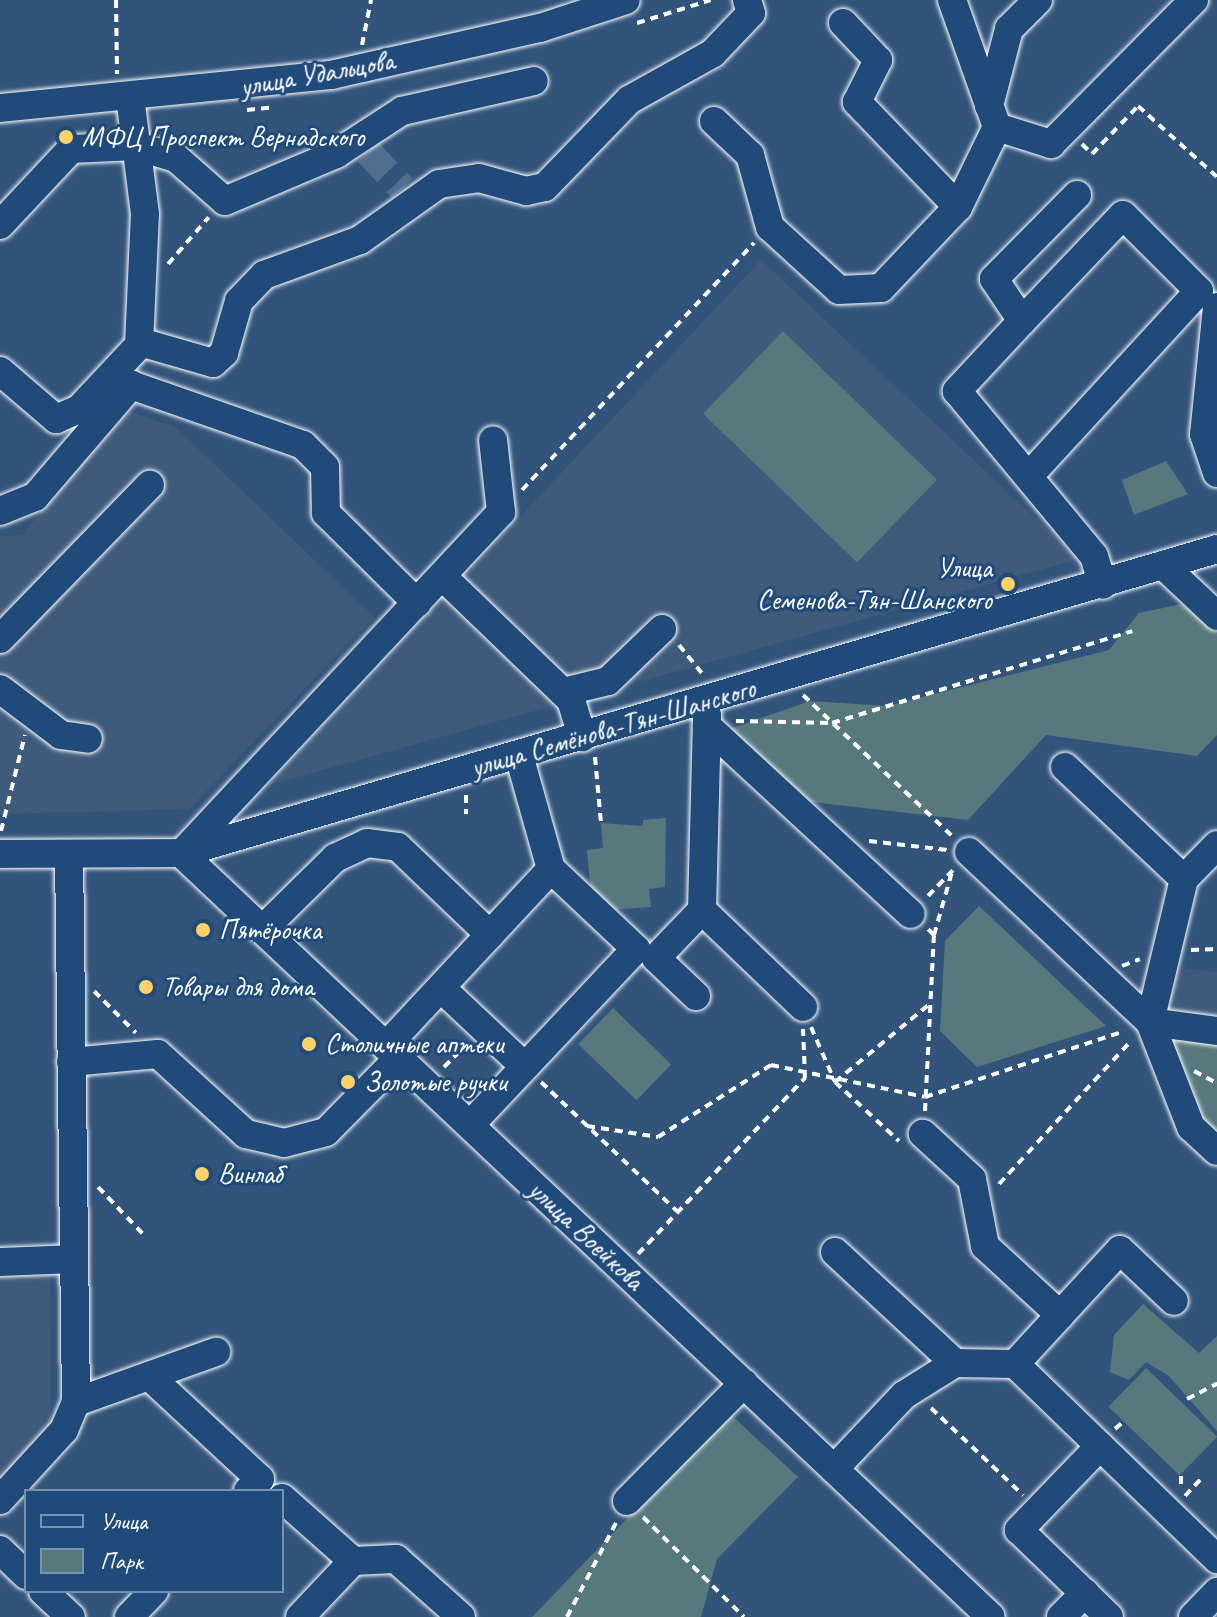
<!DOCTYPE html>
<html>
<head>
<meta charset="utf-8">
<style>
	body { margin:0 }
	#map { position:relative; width:1217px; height:1617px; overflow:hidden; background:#32547b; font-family:Caveat,sans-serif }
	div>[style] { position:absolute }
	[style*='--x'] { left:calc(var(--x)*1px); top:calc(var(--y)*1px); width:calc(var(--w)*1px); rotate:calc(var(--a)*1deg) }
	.built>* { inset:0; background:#3f5b7c }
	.green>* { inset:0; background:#57797e; transform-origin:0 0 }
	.minor-tunnel>* { height:28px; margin-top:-14px; transform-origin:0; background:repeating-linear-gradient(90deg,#516e8f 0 28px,transparent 0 42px) }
	.path>* { height:4px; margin-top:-2px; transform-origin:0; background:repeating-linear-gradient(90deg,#fff 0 8px,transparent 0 14px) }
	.roads { filter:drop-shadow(0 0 2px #fff) drop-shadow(0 0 2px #fff) }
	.minor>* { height:28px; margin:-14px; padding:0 14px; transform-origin:14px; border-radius:14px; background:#1f4a7a }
	.dots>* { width:22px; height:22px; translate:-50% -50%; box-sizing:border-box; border:4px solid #1f4a7a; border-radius:50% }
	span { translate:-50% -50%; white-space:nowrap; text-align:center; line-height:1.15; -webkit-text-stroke:6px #1f4a7a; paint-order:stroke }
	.street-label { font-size:28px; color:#fff }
	.poi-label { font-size:28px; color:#fff }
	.left { translate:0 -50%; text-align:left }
	.right { translate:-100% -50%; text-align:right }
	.legend { position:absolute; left:24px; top:1489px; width:260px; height:104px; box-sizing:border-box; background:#1f4a7a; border:2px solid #7992af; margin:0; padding:10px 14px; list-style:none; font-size:24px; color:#fff }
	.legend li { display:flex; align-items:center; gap:16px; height:40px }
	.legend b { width:40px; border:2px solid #7992af }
</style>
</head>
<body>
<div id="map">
	<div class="built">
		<i style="clip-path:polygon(761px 260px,1079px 559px,269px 785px)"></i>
		<i style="clip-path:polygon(125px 410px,175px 427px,374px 617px,189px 809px,0 814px,0 536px,22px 535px)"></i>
		<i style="clip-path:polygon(1171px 967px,1217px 972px,1217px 1022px,1160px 1015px)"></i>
		<i style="clip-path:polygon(50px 1275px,51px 1428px,0 1482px,0 1277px)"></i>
	</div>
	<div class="green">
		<i style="left:783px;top:331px;width:214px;height:115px;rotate:44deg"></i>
		<i style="clip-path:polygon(1166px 461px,1188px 494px,1134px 515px,1122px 480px)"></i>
		<i style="clip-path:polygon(1182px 604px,1217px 634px,1217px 735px,1197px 756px,1046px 735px,968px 820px,803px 801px,730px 729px,810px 701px,887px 706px,1109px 650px,1139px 613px)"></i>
		<i style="clip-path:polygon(666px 818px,665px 887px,649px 889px,651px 907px,606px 910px,591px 895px,587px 850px,603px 848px,601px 823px,643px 826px,643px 820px)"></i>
		<i style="clip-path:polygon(979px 906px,1106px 1026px,977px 1067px,940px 1031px,945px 941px)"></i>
		<i style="left:613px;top:1008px;width:81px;height:50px;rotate:44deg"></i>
		<i style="clip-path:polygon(1188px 1035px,1217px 1040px,1217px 1142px,1203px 1129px,1168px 1046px)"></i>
		<i style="clip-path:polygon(1143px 1304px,1199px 1353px,1217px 1336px,1217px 1431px,1169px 1376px,1146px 1362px,1129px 1380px,1110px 1372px,1114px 1335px)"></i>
		<i style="left:1146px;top:1368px;width:99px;height:54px;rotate:44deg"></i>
		<i style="clip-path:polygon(729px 1413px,798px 1477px,717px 1559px,701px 1617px,532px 1617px)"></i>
	</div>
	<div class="minor-tunnel">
		<i style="--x:368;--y:152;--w:50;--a:46.6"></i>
	</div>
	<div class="path">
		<i style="--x:116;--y:0;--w:74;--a:89.2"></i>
		<i style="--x:637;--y:23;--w:77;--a:-17.3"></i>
		<i style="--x:362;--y:45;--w:46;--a:-78.7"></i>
		<i style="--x:247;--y:110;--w:27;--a:-6"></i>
		<i style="--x:1082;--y:144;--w:14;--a:45"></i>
		<i style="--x:1092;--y:154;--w:66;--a:-46.2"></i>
		<i style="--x:1138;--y:106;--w:106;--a:41.9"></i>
		<i style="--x:168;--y:264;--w:62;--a:-48.9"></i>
		<i style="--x:522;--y:490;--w:339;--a:-46.8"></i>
		<i style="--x:679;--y:645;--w:38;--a:51"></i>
		<i style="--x:803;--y:695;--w:207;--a:43.4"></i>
		<i style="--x:736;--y:721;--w:96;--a:1.2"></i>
		<i style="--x:832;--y:723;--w:314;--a:-17"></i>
		<i style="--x:595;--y:757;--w:66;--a:84.8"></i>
		<i style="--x:466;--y:795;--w:19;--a:90"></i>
		<i style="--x:1;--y:831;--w:99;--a:-76"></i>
		<i style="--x:869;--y:841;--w:79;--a:6.6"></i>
		<i style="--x:928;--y:896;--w:36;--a:-46"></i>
		<i style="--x:934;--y:935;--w:66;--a:-74.1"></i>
		<i style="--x:1191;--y:950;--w:26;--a:-2"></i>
		<i style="--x:1122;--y:966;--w:19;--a:-21"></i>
		<i style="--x:94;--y:991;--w:59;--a:45"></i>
		<i style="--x:811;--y:1027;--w:60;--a:66.4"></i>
		<i style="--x:835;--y:1082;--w:87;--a:42.7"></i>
		<i style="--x:444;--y:1067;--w:31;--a:-45"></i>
		<i style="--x:1194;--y:1071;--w:26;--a:28"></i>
		<i style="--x:541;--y:1082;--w:189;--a:43.5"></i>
		<i style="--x:835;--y:1082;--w:124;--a:-39.5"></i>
		<i style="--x:925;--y:1111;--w:176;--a:-87.1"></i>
		<i style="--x:934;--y:935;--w:10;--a:-135"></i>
		<i style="--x:587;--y:1126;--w:72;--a:8.8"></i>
		<i style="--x:658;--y:1137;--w:134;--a:-32.5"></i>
		<i style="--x:771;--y:1065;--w:157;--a:11.7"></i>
		<i style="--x:925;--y:1097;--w:210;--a:-18.3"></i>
		<i style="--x:999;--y:1184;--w:195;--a:-47.3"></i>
		<i style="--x:98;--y:1187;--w:69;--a:46.2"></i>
		<i style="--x:638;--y:1254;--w:243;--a:-46.5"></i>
		<i style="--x:805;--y:1078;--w:49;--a:-92.3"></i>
		<i style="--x:1187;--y:1399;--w:34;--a:-27"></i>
		<i style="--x:931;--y:1408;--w:127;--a:43.4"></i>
		<i style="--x:1115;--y:1429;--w:12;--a:-42"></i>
		<i style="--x:1181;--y:1476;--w:13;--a:90"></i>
		<i style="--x:1185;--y:1496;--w:22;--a:-47"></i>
		<i style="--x:643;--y:1517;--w:142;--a:44.7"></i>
		<i style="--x:567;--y:1617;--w:108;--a:-62.5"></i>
	</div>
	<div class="roads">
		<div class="minor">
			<i style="--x:952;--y:0;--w:135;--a:70.5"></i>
			<i style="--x:997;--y:127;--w:57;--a:17.5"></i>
			<i style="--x:1051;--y:144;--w:203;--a:-45.2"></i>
			<i style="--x:989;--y:106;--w:80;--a:-75.4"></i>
			<i style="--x:1009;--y:29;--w:41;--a:-45"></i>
			<i style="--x:0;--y:108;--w:333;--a:-5.7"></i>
			<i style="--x:331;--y:75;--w:214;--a:-12.7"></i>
			<i style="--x:540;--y:28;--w:90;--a:-18"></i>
			<i style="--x:714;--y:121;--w:50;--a:43.4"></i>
			<i style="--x:750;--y:155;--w:75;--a:74.5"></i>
			<i style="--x:770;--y:227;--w:93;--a:42.4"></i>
			<i style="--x:839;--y:290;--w:42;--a:-2.7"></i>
			<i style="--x:881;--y:288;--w:112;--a:-46.5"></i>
			<i style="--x:958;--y:207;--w:146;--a:-133.9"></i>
			<i style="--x:857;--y:102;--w:47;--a:-63.4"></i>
			<i style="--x:878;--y:60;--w:51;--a:-133.4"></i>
			<i style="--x:1077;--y:195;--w:118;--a:134.7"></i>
			<i style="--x:994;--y:279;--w:50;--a:56.3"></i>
			<i style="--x:1022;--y:321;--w:96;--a:132.9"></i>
			<i style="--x:957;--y:391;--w:214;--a:50.3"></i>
			<i style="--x:1094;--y:556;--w:30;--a:73"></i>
			<i style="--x:958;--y:207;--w:89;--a:-64"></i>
			<i style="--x:0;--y:225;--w:104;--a:-46.9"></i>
			<i style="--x:71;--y:149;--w:65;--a:-2.6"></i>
			<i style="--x:136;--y:146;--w:42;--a:16.7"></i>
			<i style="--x:176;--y:158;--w:65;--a:41.3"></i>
			<i style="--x:225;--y:201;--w:121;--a:-22.9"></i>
			<i style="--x:336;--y:154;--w:79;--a:-33.1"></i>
			<i style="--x:402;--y:111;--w:135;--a:-12.8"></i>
			<i style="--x:1217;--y:307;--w:128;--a:95.8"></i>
			<i style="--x:1204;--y:434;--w:41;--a:71.6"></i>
			<i style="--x:1022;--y:321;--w:146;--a:-46.4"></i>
			<i style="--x:1123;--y:215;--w:107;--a:45"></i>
			<i style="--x:1199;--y:291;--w:251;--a:132.6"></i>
			<i style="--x:140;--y:342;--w:76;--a:16"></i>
			<i style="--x:213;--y:363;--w:15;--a:-42"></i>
			<i style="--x:224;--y:353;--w:54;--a:-73.9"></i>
			<i style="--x:239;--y:301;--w:36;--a:-46"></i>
			<i style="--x:264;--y:275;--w:102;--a:-20"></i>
			<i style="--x:360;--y:240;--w:97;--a:-35.3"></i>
			<i style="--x:439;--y:184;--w:40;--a:-8.5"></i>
			<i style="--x:479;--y:178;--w:49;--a:15.5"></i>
			<i style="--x:526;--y:191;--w:19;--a:-12"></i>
			<i style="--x:545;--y:187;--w:121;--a:-46"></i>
			<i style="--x:629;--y:100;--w:96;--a:-29.2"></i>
			<i style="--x:713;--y:53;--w:55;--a:-46.5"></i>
			<i style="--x:751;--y:13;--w:14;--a:-107"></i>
			<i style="--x:0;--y:371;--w:74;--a:40.6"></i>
			<i style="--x:56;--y:419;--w:25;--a:-23"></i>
			<i style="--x:79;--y:409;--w:88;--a:-46.8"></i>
			<i style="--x:139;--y:345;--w:131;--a:-87.4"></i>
			<i style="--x:145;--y:214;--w:118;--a:-97.3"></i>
			<i style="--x:0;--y:511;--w:38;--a:-22"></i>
			<i style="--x:35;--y:497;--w:148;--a:-49.4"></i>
			<i style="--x:131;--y:385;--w:182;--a:19.2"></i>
			<i style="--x:303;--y:445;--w:31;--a:45"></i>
			<i style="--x:325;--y:467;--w:46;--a:88.8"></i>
			<i style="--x:326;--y:513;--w:128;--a:44.7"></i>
			<i style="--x:1164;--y:566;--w:73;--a:43.3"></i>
			<i style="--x:442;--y:576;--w:179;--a:43.9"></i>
			<i style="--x:571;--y:700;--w:39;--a:73"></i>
			<i style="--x:0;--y:639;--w:215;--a:-45.8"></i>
			<i style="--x:0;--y:689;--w:76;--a:37"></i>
			<i style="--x:61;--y:735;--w:27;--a:8"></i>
			<i style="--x:563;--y:692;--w:46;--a:-13.7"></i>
			<i style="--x:608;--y:681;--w:75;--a:-43.9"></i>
			<i style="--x:707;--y:726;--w:277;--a:42.7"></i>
			<i style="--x:1065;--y:767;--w:163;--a:43.3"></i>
			<i style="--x:1184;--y:879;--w:147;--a:103.4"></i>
			<i style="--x:1150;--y:1022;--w:113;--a:68.7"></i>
			<i style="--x:1191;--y:1127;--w:35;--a:43"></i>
			<i style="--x:969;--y:852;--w:248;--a:43.2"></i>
			<i style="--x:1150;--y:1022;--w:68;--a:7.7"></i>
			<i style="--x:181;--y:853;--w:1113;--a:43.33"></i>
			<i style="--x:182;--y:853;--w:467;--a:-46.9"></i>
			<i style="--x:501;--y:512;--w:72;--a:-96.3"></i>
			<i style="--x:0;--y:854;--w:181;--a:-0.3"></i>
			<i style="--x:181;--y:853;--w:1080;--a:-16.35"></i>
			<i style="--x:1184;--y:879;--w:47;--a:-45.9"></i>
			<i style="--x:702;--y:910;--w:195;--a:-88.5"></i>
			<i style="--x:262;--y:930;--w:103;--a:-44.6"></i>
			<i style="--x:335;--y:858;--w:35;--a:-25"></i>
			<i style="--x:367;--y:843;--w:31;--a:7"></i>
			<i style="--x:398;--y:847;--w:127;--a:43.7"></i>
			<i style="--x:441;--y:988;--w:115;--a:43.2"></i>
			<i style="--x:696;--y:996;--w:55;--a:-136.5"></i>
			<i style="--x:656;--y:958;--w:66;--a:-46.2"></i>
			<i style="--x:702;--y:910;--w:140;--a:43.8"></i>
			<i style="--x:386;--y:1046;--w:242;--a:-47"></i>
			<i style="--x:551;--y:869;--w:118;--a:-105.7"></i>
			<i style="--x:71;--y:1062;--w:87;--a:-5.3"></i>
			<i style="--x:158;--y:1054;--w:119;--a:42.3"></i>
			<i style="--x:246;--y:1134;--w:39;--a:13"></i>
			<i style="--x:284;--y:1143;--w:43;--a:-14.7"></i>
			<i style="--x:326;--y:1132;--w:104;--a:-45.4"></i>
			<i style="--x:470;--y:1125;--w:242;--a:-46.7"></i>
			<i style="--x:636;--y:949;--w:117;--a:-136.7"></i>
			<i style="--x:835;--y:1252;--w:163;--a:42.8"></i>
			<i style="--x:0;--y:1262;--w:74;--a:-2.3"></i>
			<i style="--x:1060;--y:1315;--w:88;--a:-47.3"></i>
			<i style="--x:1120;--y:1250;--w:74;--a:43.4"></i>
			<i style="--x:1015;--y:1364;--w:281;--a:44"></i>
			<i style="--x:149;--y:1376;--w:151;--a:42.9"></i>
			<i style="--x:260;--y:1479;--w:17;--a:135"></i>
			<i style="--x:76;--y:1402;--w:149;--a:-19.7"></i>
			<i style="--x:1100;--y:1446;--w:117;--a:134"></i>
			<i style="--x:1019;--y:1530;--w:125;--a:44"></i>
			<i style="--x:834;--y:1469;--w:102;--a:-46.6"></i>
			<i style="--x:904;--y:1395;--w:60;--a:-32.1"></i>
			<i style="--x:955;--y:1363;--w:60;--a:1"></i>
			<i style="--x:1015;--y:1364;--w:67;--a:-47.4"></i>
			<i style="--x:1060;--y:1315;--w:102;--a:-137.4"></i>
			<i style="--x:985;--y:1246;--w:68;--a:-101"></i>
			<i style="--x:972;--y:1179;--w:67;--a:-137.4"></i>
			<i style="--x:282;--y:1498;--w:95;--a:41.6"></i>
			<i style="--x:0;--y:1500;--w:95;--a:-47.6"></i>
			<i style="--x:64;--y:1430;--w:30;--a:-67"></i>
			<i style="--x:76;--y:1402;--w:548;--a:-90.73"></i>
			<i style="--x:627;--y:1501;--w:166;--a:-45.2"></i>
			<i style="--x:0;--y:1550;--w:36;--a:44"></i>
			<i style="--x:43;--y:1591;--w:38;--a:43"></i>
			<i style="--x:129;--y:1617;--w:36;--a:-46"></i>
			<i style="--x:300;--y:1617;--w:77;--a:-46.6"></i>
			<i style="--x:353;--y:1561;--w:43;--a:-2.7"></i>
			<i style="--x:396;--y:1559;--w:87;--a:41.7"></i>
			<i style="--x:1061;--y:1617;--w:34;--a:-45"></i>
			<i style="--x:1193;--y:1617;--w:35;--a:-46"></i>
		</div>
	</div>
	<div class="dots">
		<i style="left:66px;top:137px;background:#ffd166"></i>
		<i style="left:1008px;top:584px;background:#ffd166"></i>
		<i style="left:203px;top:930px;background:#ffd166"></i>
		<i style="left:146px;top:987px;background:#ffd166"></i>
		<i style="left:309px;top:1044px;background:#ffd166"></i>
		<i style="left:348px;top:1082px;background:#ffd166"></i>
		<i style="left:202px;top:1174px;background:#ffd166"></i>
	</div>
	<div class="street-label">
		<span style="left:317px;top:74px;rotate:-10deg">улица Удальцова</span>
		<span style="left:613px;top:728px;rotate:-16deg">улица Семёнова-Тян-Шанского</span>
		<span style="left:586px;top:1235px;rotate:43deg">улица Воейкова</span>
	</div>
	<div class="poi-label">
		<span class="left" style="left:82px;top:137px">МФЦ Проспект Вернадского</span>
		<span class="right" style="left:992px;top:584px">Улица<br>Семенова-Тян-Шанского</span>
		<span class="left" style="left:219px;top:930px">Пятёрочка</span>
		<span class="left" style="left:162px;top:987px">Товары для дома</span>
		<span class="left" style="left:325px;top:1044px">Столичные аптеки</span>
		<span class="left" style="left:364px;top:1082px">Золотые ручки</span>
		<span class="left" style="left:218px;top:1174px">Винлаб</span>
	</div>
	<ul class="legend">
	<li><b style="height:10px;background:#1f4a7a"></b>Улица</li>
	<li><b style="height:22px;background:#57797e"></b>Парк</li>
	</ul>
</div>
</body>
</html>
